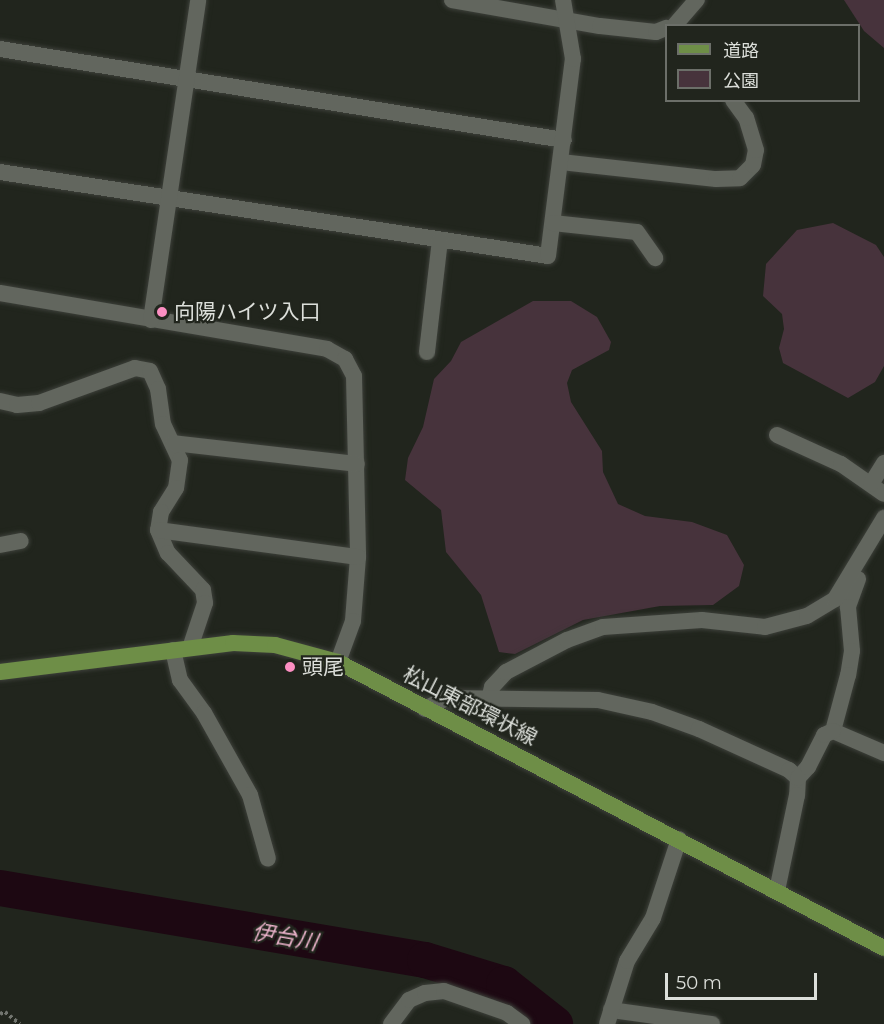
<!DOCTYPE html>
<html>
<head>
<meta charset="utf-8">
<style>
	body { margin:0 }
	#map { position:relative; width:884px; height:1024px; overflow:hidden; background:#21251d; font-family:Montserrat,"Noto Sans JP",sans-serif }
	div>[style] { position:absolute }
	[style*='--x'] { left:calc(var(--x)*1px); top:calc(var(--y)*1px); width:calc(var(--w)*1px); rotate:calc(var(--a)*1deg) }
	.green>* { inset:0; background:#47333c }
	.river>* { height:36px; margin:-18px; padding:0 18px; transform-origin:18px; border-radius:18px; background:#1d0812 }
	.path>* { height:4px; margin-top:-2px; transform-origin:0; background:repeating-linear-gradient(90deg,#72756f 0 3px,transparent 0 6px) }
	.roads { filter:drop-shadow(0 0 2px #3d403a) drop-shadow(0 0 2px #3d403a) }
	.minor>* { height:16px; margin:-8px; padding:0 8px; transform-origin:8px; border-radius:8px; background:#62665e }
	.primary>* { height:16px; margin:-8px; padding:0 8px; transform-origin:8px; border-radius:8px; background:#6e8e47 }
	.dots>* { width:16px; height:16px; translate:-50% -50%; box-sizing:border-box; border:3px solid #21251d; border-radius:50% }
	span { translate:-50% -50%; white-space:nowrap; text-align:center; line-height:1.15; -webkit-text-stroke:4.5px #21251d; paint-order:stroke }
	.poi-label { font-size:21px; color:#dcdfda }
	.left { translate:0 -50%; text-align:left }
	.street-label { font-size:21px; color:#dcdfda }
	.water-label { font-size:22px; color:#e8b1c8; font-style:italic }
	.legend { position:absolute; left:665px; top:24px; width:195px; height:78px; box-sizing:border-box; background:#21251d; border:2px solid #6c6f69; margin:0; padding:8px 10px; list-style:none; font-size:18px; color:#dcdfda }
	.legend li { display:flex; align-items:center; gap:12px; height:30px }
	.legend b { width:30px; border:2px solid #6c6f69 }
	.scale { position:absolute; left:665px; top:973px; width:152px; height:27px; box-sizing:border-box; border:3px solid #dcdfda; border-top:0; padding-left:8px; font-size:18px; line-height:21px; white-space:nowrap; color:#dcdfda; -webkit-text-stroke:4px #21251d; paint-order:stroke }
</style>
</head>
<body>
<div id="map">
	<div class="green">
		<i style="clip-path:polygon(844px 0,884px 0,884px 48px,864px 31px)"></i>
		<i style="clip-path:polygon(833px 223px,876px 245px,884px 257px,884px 366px,875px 382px,848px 398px,783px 363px,779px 348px,784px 329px,782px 314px,763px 296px,766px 264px,797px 230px)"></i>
		<i style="clip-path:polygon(533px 301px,571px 301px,597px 317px,611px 342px,609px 350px,572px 370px,567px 383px,571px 402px,602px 451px,603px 472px,618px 504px,645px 516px,692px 522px,727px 535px,744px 565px,739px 586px,713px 605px,660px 606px,583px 620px,515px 654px,499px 652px,481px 595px,446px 552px,441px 510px,405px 480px,408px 458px,423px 427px,434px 379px,451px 361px,461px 342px)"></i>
	</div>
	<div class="river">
		<i style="--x:0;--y:888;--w:431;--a:9.6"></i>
		<i style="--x:425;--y:960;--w:83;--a:16.9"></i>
		<i style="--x:504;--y:984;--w:65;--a:38.1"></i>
	</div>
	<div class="path">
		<i style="--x:0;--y:1014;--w:5;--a:-22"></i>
		<i style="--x:5;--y:1012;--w:19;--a:39"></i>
	</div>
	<div class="roads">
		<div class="minor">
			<i style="--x:452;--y:0;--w:150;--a:10"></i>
			<i style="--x:600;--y:26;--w:56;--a:6.1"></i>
			<i style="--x:656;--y:32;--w:11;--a:-22"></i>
			<i style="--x:674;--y:26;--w:35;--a:-49"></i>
			<i style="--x:0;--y:49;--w:571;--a:9.17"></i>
			<i style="--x:561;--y:162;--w:156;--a:6.3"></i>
			<i style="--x:716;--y:179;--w:24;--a:-2"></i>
			<i style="--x:740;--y:178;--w:18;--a:-45"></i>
			<i style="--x:753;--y:165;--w:15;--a:-79"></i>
			<i style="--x:756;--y:150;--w:34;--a:-107"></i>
			<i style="--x:746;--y:118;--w:22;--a:-126"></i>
			<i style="--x:0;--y:172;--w:554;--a:8.71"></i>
			<i style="--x:548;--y:256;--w:199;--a:-82.8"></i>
			<i style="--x:573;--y:59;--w:60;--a:-99.6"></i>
			<i style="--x:553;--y:223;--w:84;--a:6.1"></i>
			<i style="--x:637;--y:232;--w:32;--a:55"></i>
			<i style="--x:0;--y:293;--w:332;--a:9.7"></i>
			<i style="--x:327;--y:349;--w:21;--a:29"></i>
			<i style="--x:345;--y:359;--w:19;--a:62"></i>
			<i style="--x:354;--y:376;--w:181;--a:88.7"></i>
			<i style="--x:358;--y:557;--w:64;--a:94.5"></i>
			<i style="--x:353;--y:621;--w:44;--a:110.1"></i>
			<i style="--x:151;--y:320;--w:323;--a:-81.6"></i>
			<i style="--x:427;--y:352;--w:113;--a:-83.4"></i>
			<i style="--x:0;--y:401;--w:17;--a:13"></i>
			<i style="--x:17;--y:405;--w:22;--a:-5"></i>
			<i style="--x:39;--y:403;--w:102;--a:-20"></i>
			<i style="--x:135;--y:368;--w:15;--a:11"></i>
			<i style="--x:150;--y:371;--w:20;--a:66"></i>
			<i style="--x:158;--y:389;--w:35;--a:82"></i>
			<i style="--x:163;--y:424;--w:40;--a:65"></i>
			<i style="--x:180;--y:460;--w:28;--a:98"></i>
			<i style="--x:176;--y:488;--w:28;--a:122"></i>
			<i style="--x:161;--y:512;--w:18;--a:99"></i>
			<i style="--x:158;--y:530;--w:25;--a:67"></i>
			<i style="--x:168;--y:553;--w:51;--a:46.6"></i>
			<i style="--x:203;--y:590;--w:13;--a:81"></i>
			<i style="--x:205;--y:603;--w:47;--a:108.4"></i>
			<i style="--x:777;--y:435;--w:70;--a:24.4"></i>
			<i style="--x:841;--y:464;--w:52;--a:34.9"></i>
			<i style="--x:173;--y:443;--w:185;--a:6.5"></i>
			<i style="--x:871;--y:484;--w:25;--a:-58"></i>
			<i style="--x:158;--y:530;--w:202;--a:7.7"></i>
			<i style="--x:0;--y:545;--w:21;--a:-11"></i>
			<i style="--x:858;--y:579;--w:30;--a:110"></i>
			<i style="--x:848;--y:607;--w:44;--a:84.8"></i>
			<i style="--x:852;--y:651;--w:24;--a:99"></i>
			<i style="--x:848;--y:675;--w:58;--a:105"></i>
			<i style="--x:833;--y:731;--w:56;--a:23.3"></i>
			<i style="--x:173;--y:650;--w:31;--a:77"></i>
			<i style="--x:180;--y:680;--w:41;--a:54"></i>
			<i style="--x:204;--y:713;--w:94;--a:60.7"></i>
			<i style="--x:250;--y:795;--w:66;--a:74.3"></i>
			<i style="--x:489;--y:699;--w:12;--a:-76"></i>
			<i style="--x:492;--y:687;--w:21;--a:-47"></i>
			<i style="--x:506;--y:672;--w:69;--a:-27.7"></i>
			<i style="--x:567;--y:640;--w:38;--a:-20"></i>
			<i style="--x:603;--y:627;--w:99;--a:-4"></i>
			<i style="--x:702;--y:620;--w:63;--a:6.3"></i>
			<i style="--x:765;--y:627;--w:43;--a:-14.7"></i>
			<i style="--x:807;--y:616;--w:33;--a:-31"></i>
			<i style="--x:835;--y:599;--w:95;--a:-58.8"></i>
			<i style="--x:425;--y:709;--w:25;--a:-27"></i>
			<i style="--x:447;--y:698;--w:151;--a:0.8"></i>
			<i style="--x:598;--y:700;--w:55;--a:12.5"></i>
			<i style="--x:652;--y:712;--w:50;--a:19.9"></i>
			<i style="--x:699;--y:729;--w:99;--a:24.5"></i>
			<i style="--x:789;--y:770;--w:12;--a:42"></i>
			<i style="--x:798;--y:778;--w:17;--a:93"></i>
			<i style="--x:797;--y:795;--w:98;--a:101.8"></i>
			<i style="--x:798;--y:778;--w:15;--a:-48"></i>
			<i style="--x:808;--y:767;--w:36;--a:-63"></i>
			<i style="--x:824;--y:735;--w:10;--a:-24"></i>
			<i style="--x:611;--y:1010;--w:102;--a:7.9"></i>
			<i style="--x:391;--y:1024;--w:30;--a:-53"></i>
			<i style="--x:409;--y:1000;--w:17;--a:-24"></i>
			<i style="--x:425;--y:993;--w:19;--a:-6"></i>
			<i style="--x:444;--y:991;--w:67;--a:19.2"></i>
			<i style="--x:507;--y:1013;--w:19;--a:36"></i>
			<i style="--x:607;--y:1024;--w:66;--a:-72.4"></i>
			<i style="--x:627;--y:961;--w:50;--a:-58.8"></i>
			<i style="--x:653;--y:918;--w:83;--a:-71.8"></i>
		</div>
		<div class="primary">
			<i style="--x:0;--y:672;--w:235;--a:-7.1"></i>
			<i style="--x:233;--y:643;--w:42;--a:2.7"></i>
			<i style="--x:275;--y:645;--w:65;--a:15.1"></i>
			<i style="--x:338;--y:662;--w:616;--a:27.65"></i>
		</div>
	</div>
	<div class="dots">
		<i style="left:162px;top:312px;background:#fc8fc2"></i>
		<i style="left:290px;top:667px;background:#fc8fc2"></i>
	</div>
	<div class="poi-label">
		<span class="left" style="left:174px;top:312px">向陽ハイツ入口</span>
		<span class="left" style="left:302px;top:667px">頭尾</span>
	</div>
	<div class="street-label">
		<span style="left:470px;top:706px;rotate:27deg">松山東部環状線</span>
	</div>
	<div class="water-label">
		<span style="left:285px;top:937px;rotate:10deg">伊台川</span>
	</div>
	<ul class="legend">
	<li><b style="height:8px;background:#6e8e47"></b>道路</li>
	<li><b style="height:16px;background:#47333c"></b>公園</li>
	</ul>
	<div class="scale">50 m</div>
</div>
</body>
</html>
